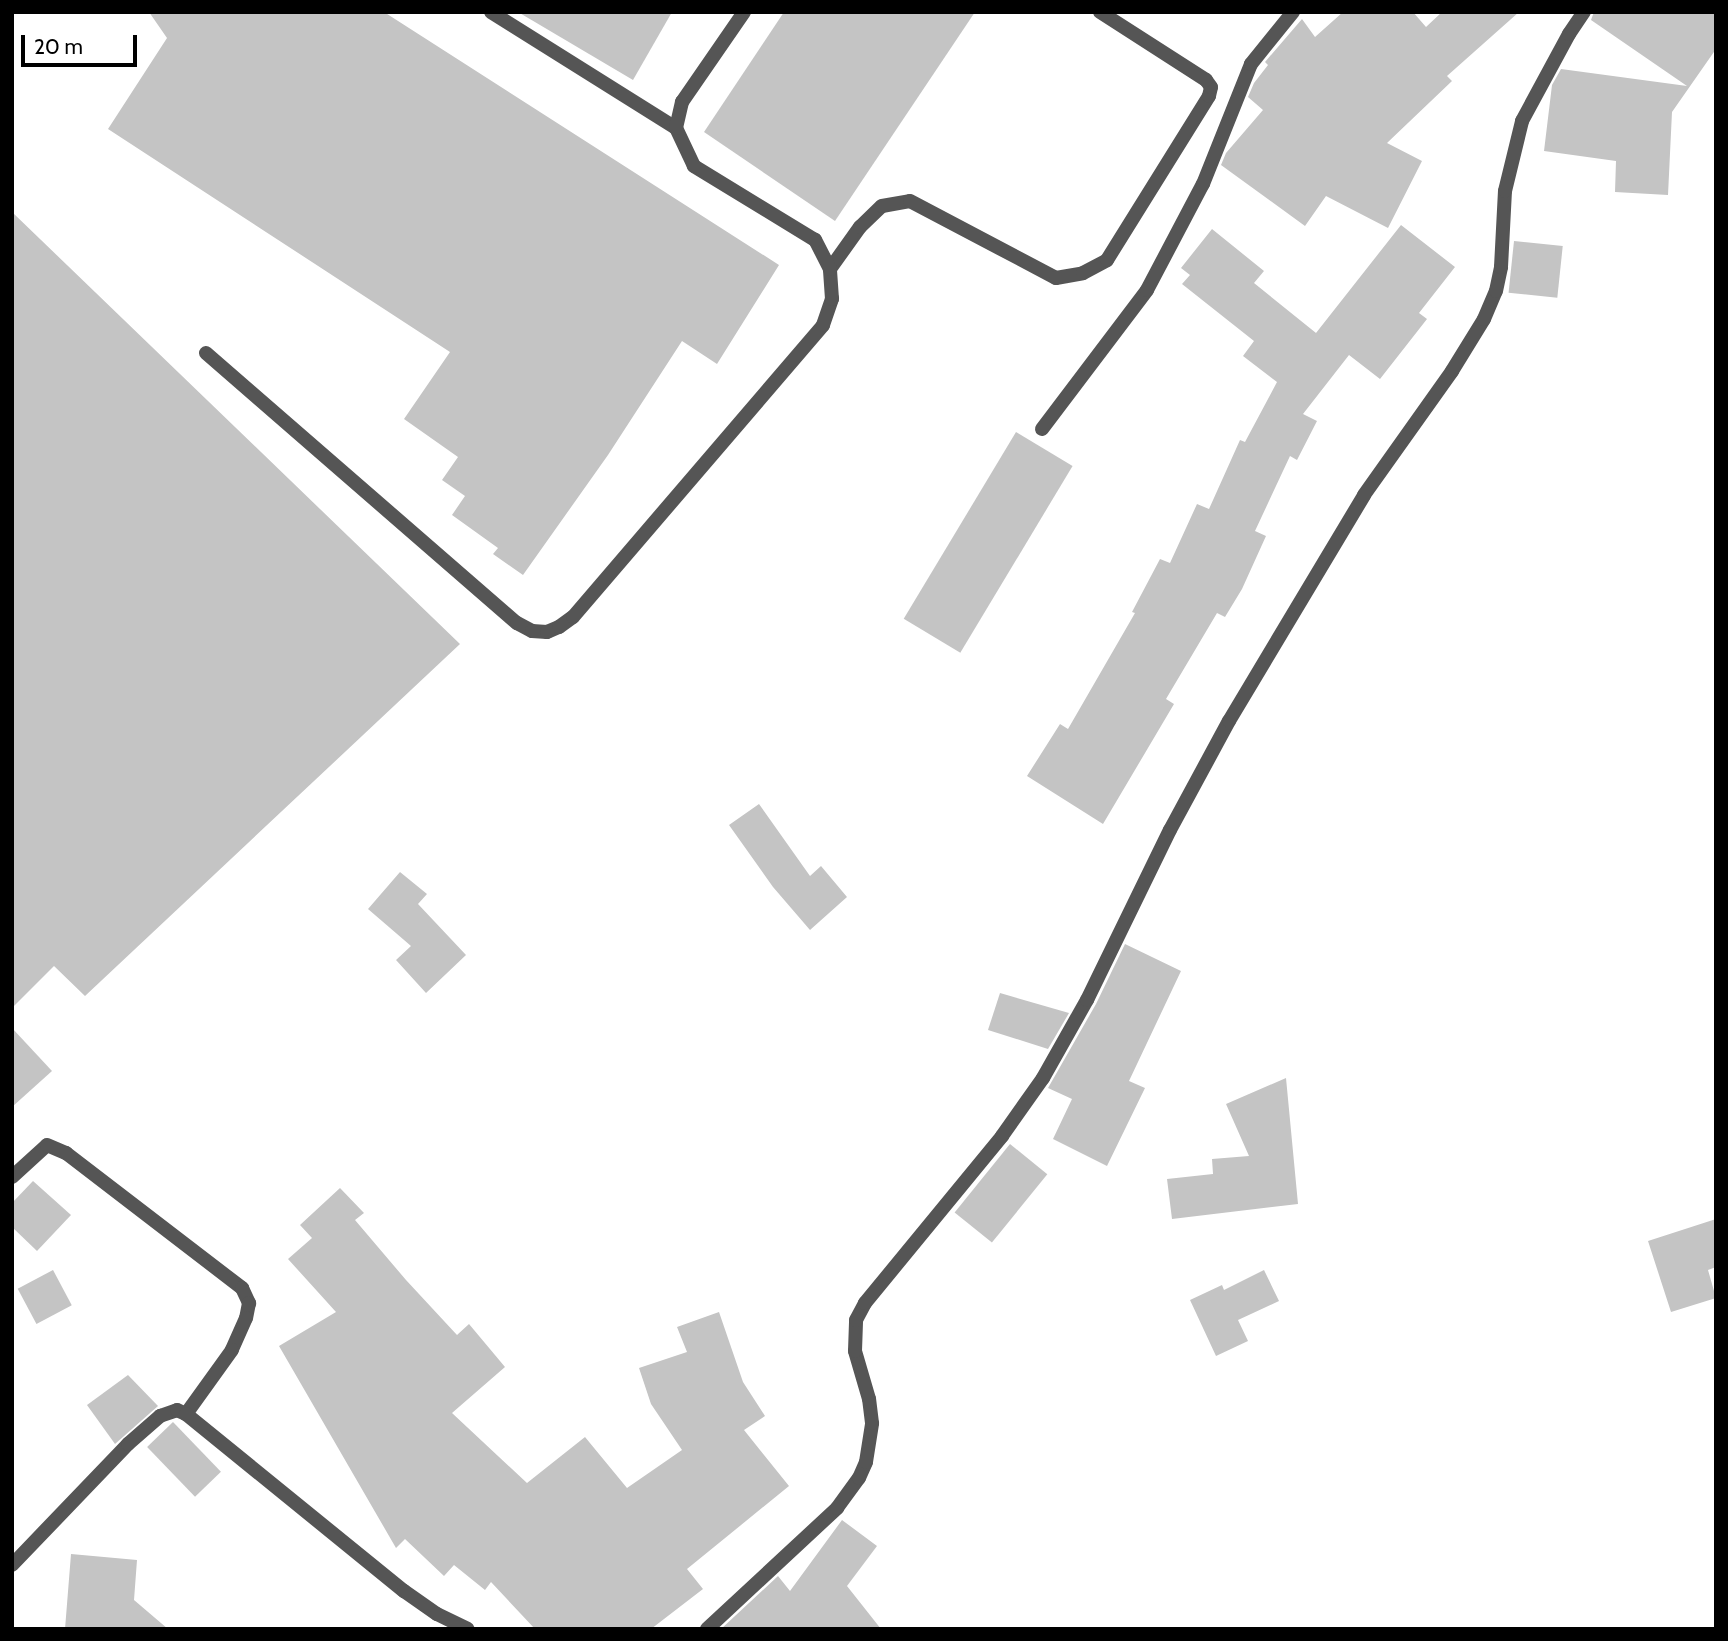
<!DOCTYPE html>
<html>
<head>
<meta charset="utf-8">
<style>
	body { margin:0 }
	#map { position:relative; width:1728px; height:1641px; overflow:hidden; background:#fff; font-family:Cabin,sans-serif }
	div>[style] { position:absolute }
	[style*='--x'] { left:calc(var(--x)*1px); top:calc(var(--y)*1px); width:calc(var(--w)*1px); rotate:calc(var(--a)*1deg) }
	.building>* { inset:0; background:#c4c4c4; transform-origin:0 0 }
	.service>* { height:14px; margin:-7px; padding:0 7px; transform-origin:7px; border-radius:7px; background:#555 }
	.minor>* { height:14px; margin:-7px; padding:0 7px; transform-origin:7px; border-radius:7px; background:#555 }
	span { translate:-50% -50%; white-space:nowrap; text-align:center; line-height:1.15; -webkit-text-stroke:7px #fff; paint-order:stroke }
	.frame { position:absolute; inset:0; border:14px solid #000; pointer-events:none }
	.scale { position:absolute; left:21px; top:35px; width:116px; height:32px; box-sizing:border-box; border:4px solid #000; border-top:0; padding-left:9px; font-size:21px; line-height:24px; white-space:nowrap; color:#000; -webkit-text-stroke:5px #fff; paint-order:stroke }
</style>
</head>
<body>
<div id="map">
	<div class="building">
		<i style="clip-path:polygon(149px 12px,384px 12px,779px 265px,717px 364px,682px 341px,608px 455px,523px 575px,493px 554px,498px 548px,452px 515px,465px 496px,442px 480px,458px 457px,404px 419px,450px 352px,108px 129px,167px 38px)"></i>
		<i style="clip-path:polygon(518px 12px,672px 12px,633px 80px)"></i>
		<i style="clip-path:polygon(784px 12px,975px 12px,835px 221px,704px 132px)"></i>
		<i style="clip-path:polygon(1343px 12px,1413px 12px,1426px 27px,1442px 12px,1519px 12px,1447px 76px,1452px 81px,1387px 143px,1422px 161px,1388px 228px,1326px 196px,1305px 226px,1221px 165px,1226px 153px,1263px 110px,1248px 97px,1254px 83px,1268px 65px,1265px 62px,1302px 19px,1315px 37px)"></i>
		<i style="clip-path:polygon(1594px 12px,1716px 12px,1716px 49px,1672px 112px,1668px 195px,1615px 192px,1616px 161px,1544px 151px,1552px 85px,1561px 69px,1687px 86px,1591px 20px)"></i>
		<i style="clip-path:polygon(12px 212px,460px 644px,85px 996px,54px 966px,12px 1008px)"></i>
		<i style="clip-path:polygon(1401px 225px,1455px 267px,1419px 313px,1427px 319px,1380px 379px,1349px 355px,1303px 414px,1317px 421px,1297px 460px,1290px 456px,1255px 531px,1266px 536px,1242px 589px,1225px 617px,1217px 613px,1166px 699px,1174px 704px,1103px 824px,1027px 776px,1060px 724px,1068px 729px,1135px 613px,1132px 612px,1160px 559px,1170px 563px,1197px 504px,1209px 509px,1240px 440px,1245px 442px,1277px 382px,1243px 356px,1254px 341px,1182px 284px,1190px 275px,1181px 268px,1212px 229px,1264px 271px,1254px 283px,1316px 333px)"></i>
		<i style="left:1514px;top:241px;width:49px;height:52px;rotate:6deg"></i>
		<i style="left:1016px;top:432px;width:66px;height:218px;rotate:31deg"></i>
		<i style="clip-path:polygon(759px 804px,810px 876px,821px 866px,847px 897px,810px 930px,773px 887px,729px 825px)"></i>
		<i style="clip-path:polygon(400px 872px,427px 894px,418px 904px,466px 955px,426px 993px,396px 960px,411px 946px,368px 909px)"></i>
		<i style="clip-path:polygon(1125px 944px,1181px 971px,1129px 1081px,1145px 1088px,1107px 1166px,1053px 1139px,1072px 1099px,1048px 1088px,1096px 1004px)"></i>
		<i style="clip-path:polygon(1000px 993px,1069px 1013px,1048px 1049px,988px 1030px)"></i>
		<i style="clip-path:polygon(12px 1028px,52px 1071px,12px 1107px)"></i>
		<i style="clip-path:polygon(1286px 1078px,1298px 1204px,1172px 1219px,1167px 1179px,1213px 1174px,1212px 1159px,1249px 1156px,1226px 1104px)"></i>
		<i style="left:1010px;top:1144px;width:48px;height:88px;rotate:39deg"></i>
		<i style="clip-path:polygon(33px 1181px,71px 1215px,37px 1251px,12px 1227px,12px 1203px)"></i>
		<i style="clip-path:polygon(340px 1188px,364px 1213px,355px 1220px,406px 1280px,457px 1335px,469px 1324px,505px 1367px,452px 1413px,527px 1483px,585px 1437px,627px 1488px,682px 1450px,651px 1404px,639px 1368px,687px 1352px,677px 1327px,719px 1312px,743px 1382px,765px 1416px,744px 1430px,789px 1486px,687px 1569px,703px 1589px,651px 1629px,535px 1629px,491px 1582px,485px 1590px,454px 1565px,444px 1576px,405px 1539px,396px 1548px,279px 1346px,336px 1312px,288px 1259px,312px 1238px,300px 1225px)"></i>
		<i style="clip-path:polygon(1716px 1219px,1716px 1267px,1708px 1270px,1716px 1298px,1671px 1312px,1648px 1241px)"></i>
		<i style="left:53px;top:1270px;width:40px;height:40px;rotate:62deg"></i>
		<i style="clip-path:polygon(1264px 1270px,1279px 1301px,1238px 1320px,1248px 1341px,1216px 1356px,1190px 1300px,1222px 1285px,1224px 1290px)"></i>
		<i style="clip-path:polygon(128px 1375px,158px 1406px,115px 1444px,87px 1405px)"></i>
		<i style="left:173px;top:1422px;width:69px;height:36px;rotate:46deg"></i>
		<i style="clip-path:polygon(842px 1520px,877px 1546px,847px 1586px,881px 1629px,721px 1629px,778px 1576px,790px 1591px)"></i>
		<i style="clip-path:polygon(71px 1554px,137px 1560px,134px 1600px,168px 1629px,65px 1629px)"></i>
	</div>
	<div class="service">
		<i style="--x:491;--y:12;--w:218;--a:32.1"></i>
		<i style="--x:830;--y:269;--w:52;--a:-54.5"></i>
		<i style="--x:860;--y:227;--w:30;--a:-44"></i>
		<i style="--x:882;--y:206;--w:28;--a:-10"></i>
		<i style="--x:910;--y:201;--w:165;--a:27.8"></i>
		<i style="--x:1056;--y:278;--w:27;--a:-10"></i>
		<i style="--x:1083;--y:273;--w:27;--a:-28"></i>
		<i style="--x:1107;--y:260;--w:193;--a:-58.1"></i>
		<i style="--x:1209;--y:96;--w:9;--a:-77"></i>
		<i style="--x:1211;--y:87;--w:9;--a:-126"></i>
		<i style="--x:1206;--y:80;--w:126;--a:-147.3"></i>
		<i style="--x:206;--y:353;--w:412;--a:41"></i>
		<i style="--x:517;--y:623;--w:17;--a:28"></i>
		<i style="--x:532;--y:631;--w:15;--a:4"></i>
		<i style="--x:547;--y:632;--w:13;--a:-23"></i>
		<i style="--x:559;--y:627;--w:17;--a:-36"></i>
		<i style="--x:573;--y:617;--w:384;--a:-49.4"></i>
		<i style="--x:823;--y:325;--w:28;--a:-71"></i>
		<i style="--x:832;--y:299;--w:30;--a:-94"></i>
		<i style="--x:830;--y:269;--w:33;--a:-117"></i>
		<i style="--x:815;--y:240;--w:142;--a:-148.6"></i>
		<i style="--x:694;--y:166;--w:42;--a:-115.3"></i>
		<i style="--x:676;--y:128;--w:27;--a:-77"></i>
		<i style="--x:682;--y:102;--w:109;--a:-55.4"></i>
	</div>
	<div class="minor">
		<i style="--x:1042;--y:429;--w:174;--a:-52.9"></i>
		<i style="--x:1147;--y:290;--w:120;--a:-62.2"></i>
		<i style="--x:1203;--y:184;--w:129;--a:-68.2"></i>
		<i style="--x:1251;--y:64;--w:67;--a:-51.1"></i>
		<i style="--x:12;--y:1177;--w:47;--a:-42.4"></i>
		<i style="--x:47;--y:1145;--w:21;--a:23"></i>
		<i style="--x:66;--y:1153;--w:222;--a:37.5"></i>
		<i style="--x:242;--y:1288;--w:17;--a:65"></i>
		<i style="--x:249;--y:1303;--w:15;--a:101"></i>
		<i style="--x:246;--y:1318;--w:35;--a:114"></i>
		<i style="--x:232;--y:1350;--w:79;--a:125.7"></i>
		<i style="--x:12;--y:1565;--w:168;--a:-46.2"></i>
		<i style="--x:128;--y:1444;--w:43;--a:-41.2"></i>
		<i style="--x:160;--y:1416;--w:18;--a:-19"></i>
		<i style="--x:177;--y:1410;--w:10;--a:24"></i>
		<i style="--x:186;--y:1414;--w:281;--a:39.1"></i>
		<i style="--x:404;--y:1591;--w:40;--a:34.9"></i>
		<i style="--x:437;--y:1614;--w:34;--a:26"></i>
		<i style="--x:707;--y:1629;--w:178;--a:-42.9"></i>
		<i style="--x:837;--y:1508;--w:37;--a:-54"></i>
		<i style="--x:859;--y:1478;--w:17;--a:-66"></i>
		<i style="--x:866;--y:1462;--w:39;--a:-81"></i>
		<i style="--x:872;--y:1423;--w:24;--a:-97"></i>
		<i style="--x:869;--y:1399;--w:50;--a:-106.3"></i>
		<i style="--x:855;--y:1351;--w:31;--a:-88"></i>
		<i style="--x:856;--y:1320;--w:19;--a:-62"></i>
		<i style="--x:865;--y:1303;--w:216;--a:-50.6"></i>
		<i style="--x:1002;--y:1136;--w:71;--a:-54.7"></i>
		<i style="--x:1043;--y:1078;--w:90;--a:-60.6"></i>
		<i style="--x:1087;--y:1000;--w:189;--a:-64"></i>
		<i style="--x:1170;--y:830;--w:124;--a:-61.6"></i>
		<i style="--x:1229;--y:721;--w:263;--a:-59.1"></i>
		<i style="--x:1364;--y:495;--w:152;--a:-54.6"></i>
		<i style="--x:1452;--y:371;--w:61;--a:-58.4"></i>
		<i style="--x:1484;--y:319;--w:30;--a:-67"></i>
		<i style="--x:1496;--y:291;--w:25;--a:-78"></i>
		<i style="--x:1501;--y:267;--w:76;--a:-87"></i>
		<i style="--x:1505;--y:191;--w:72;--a:-76.3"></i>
		<i style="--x:1522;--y:121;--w:99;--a:-61.6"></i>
		<i style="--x:1569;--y:34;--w:27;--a:-56"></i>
	</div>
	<div class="frame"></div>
	<div class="scale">20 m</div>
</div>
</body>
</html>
